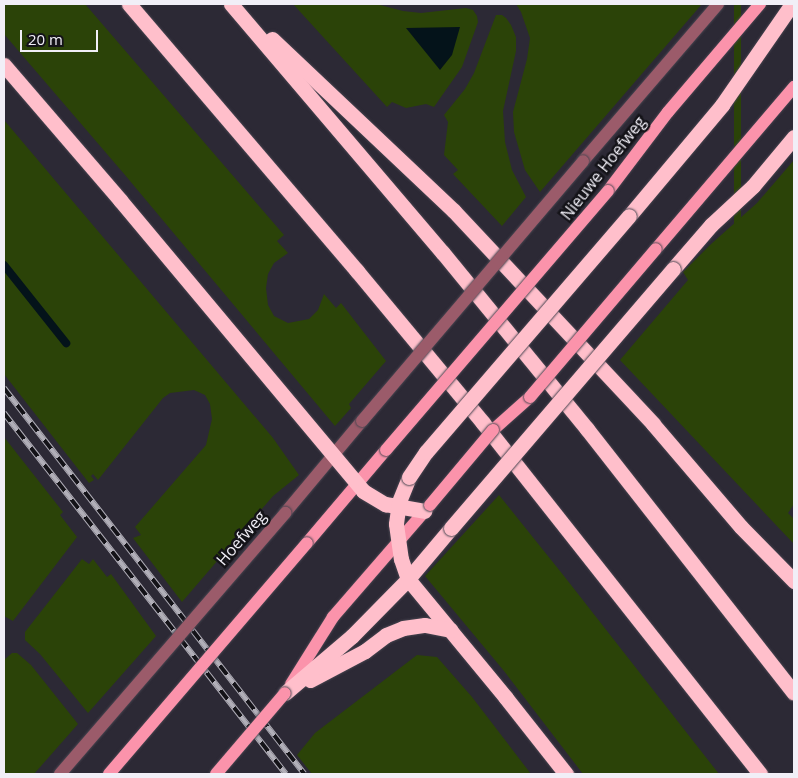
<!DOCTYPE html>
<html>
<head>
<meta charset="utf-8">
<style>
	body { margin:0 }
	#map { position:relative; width:798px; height:778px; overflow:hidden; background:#2c2935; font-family:"Open Sans",sans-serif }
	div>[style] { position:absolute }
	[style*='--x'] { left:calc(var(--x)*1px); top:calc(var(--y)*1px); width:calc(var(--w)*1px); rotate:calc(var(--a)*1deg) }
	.green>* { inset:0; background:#2b4308; transform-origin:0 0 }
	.water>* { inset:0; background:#04131a }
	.stream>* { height:8px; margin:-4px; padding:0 4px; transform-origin:4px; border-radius:4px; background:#04131a }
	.roads { filter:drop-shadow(0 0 1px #484550) drop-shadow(0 0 1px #484550) }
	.street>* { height:12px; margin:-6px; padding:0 6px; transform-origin:6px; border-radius:6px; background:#9b5b6a }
	.primary>* { height:12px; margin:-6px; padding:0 6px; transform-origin:6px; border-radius:6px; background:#fb93ab }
	.highway>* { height:15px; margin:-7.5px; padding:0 7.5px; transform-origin:7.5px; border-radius:7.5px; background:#ffbfcb }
	.rail>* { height:5.5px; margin-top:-2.75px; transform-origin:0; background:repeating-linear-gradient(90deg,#141318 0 11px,#b1afb8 0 22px); box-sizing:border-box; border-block:1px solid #b1afb8 }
	.bridges { filter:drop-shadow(0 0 1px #484550) drop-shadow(0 0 1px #484550) }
	.street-bridge>* { height:12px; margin:-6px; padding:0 6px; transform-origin:6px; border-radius:6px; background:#9b5b6a }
	.primary-bridge>* { height:12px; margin:-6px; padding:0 6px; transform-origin:6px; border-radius:6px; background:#fb93ab }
	.highway-bridge>* { height:15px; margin:-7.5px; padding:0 7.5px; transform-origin:7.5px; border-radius:7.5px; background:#ffbfcb }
	span { translate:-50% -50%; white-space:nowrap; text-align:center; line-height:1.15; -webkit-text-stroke:5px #141318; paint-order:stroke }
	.street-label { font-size:16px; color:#f1eff7 }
	.frame { position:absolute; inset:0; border:5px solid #f1eff7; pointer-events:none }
	.scale { position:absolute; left:20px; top:30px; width:78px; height:22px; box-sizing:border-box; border:2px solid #f1eff7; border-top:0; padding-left:6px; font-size:15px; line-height:18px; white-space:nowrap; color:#f1eff7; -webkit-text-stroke:4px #141318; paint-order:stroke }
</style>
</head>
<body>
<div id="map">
	<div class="green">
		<i style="clip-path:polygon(4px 4px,85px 4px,284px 235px,277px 241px,288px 253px,274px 263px,268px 274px,266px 288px,268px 305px,274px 316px,288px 323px,309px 319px,318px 310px,324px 294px,336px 308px,341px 303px,386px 361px,349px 404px,351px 408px,335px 426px,125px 175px,4px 34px)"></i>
		<i style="clip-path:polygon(293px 4px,376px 4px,403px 11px,421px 13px,466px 8px,473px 10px,477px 16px,478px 22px,462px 67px,434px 107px,426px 104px,406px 108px,392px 102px,387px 107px)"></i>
		<i style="clip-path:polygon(516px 4px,702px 4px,540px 192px,525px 170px,514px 132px,513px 112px,527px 59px,530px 38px,521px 12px)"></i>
		<i style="left:734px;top:4px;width:7px;height:274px"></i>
		<i style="clip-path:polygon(496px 15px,502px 15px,506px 18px,511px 25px,516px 37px,516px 51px,503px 111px,505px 142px,512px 170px,526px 197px,502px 226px,453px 174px,458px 170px,444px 155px,448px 122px,444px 115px,465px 89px,474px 73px)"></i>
		<i style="clip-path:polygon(4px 120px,273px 438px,299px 475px,273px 496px,182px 602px,133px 538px,141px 535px,135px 527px,206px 445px,212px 419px,210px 404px,205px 395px,194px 390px,170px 393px,163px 398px,98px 480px,93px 474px,91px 476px,94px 480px,89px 483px,4px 374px)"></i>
		<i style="clip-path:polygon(794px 160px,794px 504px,788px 513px,794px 519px,794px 544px,620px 360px,688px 280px,683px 272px,710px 245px,757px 203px)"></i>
		<i style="clip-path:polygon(4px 437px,63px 512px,60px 515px,77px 537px,13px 621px,4px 616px)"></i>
		<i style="clip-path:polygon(499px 495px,564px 576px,719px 774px,583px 774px,504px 671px,425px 576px)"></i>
		<i style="clip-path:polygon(82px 559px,89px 564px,93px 559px,107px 577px,111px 574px,156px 636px,88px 713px,40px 654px,25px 640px,25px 632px)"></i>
		<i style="clip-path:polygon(12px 653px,17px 653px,31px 665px,78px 724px,34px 774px,4px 774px,4px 660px)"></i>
		<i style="clip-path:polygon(417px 655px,437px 657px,472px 697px,531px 774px,312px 774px,297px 755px,315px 733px)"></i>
	</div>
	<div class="water">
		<i style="clip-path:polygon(460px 27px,452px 55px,440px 70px,406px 28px)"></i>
	</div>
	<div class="stream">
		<i style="--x:4;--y:265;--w:100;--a:51.5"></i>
	</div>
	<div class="roads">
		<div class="street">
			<i style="--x:583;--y:161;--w:207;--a:-49.3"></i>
			<i style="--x:285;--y:513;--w:120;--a:-50.1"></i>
		</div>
		<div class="primary">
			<i style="--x:608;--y:191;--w:99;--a:-52.8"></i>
			<i style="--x:668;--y:112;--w:142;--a:-49.6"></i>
			<i style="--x:656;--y:249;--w:213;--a:-49.6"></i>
			<i style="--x:493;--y:430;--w:50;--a:-41.7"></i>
			<i style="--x:307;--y:543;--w:122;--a:-49.7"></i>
			<i style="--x:291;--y:684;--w:79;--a:-57.9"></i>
			<i style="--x:333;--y:617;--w:148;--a:-49.1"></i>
		</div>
		<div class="highway">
			<i style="--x:129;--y:4;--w:351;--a:49.5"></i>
			<i style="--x:357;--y:271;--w:197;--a:50.3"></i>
			<i style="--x:483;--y:423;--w:447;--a:51.7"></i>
			<i style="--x:231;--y:4;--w:327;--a:49.6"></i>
			<i style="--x:443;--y:253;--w:227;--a:50.7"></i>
			<i style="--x:587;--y:429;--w:335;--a:51.9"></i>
			<i style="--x:272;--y:39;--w:250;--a:43.4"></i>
			<i style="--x:454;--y:211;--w:291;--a:46.9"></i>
			<i style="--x:653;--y:424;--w:135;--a:49.5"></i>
			<i style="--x:741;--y:527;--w:76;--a:45.5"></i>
			<i style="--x:4;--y:65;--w:178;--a:49.3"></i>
			<i style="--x:120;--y:200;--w:379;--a:50.1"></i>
			<i style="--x:363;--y:491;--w:26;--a:31"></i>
			<i style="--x:385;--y:504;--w:40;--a:10"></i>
			<i style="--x:629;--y:216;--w:145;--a:-50"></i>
			<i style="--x:722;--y:105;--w:123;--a:-55.3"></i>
			<i style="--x:673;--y:269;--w:58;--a:-49.2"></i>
			<i style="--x:711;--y:225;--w:57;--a:-42.9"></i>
			<i style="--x:753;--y:186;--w:64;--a:-50.1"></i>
			<i style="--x:409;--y:477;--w:27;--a:112"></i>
			<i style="--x:399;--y:502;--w:22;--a:98"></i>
			<i style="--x:396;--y:524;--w:35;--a:82"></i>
			<i style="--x:401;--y:559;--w:21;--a:71"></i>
			<i style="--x:408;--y:579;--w:154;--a:50.5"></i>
			<i style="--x:506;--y:698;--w:97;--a:51.7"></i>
			<i style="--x:310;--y:680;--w:62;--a:-27.8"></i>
			<i style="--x:365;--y:651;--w:26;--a:-37"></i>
			<i style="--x:386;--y:635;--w:18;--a:-22"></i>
			<i style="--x:403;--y:628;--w:22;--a:-8"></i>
			<i style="--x:425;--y:625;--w:26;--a:11"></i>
			<i style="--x:285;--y:693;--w:88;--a:-40.4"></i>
			<i style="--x:352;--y:636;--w:80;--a:-45.5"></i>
			<i style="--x:408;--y:579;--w:67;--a:-49.9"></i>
		</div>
	</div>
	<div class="rail">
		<i style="--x:4;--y:388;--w:489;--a:52.1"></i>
		<i style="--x:4;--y:413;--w:458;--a:52"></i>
	</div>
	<div class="bridges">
		<div class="street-bridge">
			<i style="--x:362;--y:421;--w:341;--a:-49.6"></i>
			<i style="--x:60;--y:774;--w:345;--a:-49.2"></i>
		</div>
		<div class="primary-bridge">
			<i style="--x:530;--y:397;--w:194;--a:-49.6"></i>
			<i style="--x:386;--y:450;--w:341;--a:-49.4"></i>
			<i style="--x:430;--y:505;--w:98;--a:-50"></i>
			<i style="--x:109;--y:774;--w:304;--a:-49.4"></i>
			<i style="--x:216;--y:774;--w:106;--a:-49.6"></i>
		</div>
		<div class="highway-bridge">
			<i style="--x:409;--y:477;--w:30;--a:-56"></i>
			<i style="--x:426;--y:452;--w:311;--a:-49.3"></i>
			<i style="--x:451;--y:528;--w:341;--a:-49.4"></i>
		</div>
	</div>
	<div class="street-label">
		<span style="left:603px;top:168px;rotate:-52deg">Nieuwe Hoefweg</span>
		<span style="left:241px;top:538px;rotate:-49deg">Hoefweg</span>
	</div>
	<div class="frame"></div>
	<div class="scale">20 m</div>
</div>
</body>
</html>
